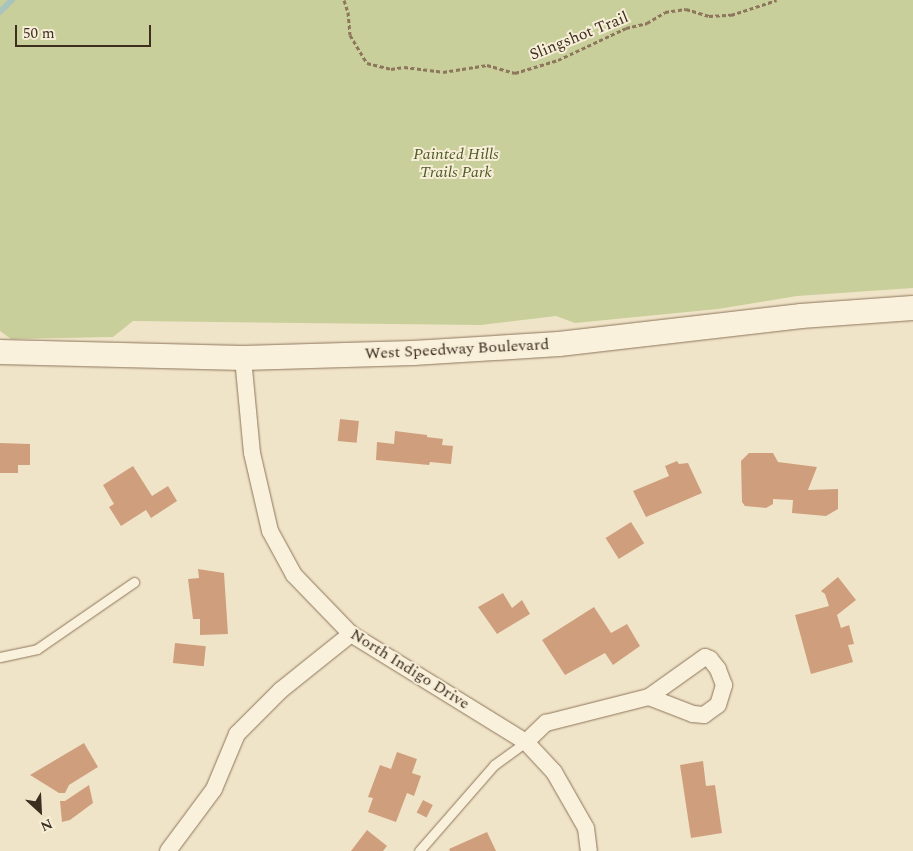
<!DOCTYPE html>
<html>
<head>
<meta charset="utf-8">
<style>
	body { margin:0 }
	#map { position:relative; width:913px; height:851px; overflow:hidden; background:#f0e4c8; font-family:Spectral,serif }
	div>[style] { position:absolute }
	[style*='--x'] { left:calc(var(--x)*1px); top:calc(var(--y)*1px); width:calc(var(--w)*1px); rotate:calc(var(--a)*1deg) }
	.green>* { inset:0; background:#c9cf9b }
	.stream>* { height:5.5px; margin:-2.75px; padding:0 2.75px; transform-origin:2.75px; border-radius:2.75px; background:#a9c4bc }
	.building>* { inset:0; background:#cf9f7d; transform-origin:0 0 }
	.path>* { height:3px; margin-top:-1.5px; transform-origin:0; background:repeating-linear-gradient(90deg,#8d765c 0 4px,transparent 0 6.5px) }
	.roads { filter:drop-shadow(0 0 1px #8d765c) drop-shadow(0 0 1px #8d765c) }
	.service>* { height:9px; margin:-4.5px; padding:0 4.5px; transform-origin:4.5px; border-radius:4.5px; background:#faf1dc }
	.minor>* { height:16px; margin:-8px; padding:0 8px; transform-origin:8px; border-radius:8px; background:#faf1dc }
	.secondary>* { height:24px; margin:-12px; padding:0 12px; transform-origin:12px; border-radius:12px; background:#faf1dc }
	span { translate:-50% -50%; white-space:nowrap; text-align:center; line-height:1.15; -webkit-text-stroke:4px #f7eed8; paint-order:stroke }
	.street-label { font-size:16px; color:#3d2e20 }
	.park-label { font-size:16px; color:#4d5a26; font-style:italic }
	.north { position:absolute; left:15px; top:786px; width:50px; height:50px; -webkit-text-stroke:4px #f7eed8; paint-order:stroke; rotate:155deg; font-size:14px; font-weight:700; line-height:20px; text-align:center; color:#3d2e20 }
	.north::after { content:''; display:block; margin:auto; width:18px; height:22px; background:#3d2e20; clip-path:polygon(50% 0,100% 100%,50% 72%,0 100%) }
	.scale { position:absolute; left:15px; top:25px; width:136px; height:22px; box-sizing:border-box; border:2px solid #3d2e20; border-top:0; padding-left:6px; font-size:15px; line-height:18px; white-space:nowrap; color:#3d2e20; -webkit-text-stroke:4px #f7eed8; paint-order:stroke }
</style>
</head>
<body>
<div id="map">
	<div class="green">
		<i style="clip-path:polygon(0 0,913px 0,913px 288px,797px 296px,718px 309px,575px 323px,556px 316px,481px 325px,133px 321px,113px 337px,11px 339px,0 331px)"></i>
	</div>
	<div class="stream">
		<i style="--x:0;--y:12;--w:17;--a:-45"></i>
	</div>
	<div class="building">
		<i style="left:340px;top:419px;width:19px;height:22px;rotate:6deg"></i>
		<i style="clip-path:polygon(395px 431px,427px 435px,427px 437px,443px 439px,442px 445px,453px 446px,451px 464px,430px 462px,429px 465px,376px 460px,377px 442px,394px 444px)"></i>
		<i style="clip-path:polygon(0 443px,30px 444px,30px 465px,18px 465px,18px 473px,0 473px)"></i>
		<i style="clip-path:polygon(749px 453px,773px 453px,778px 462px,817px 467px,808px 490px,838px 489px,838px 509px,826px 516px,792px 513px,793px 500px,773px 499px,773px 504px,766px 508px,745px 506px,742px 502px,741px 461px)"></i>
		<i style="clip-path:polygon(677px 461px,679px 464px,688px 463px,702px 493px,646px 517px,633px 491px,669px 476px,665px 466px)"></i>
		<i style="clip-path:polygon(133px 466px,152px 496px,168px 486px,177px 501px,151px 518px,146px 510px,121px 526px,109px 507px,114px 504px,103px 485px)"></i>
		<i style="left:631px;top:522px;width:25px;height:30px;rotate:58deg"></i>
		<i style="clip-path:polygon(198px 569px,224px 573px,228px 634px,200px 635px,200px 619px,193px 619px,188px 579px,199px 578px)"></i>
		<i style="clip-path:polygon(838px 577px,856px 600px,837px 615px,841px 628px,849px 625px,854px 644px,848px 645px,853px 662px,811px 674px,795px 615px,829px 606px,825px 594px,821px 591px)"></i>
		<i style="clip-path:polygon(503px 593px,512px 608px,522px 600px,530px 614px,497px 634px,478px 607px)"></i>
		<i style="clip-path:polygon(594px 607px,611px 633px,627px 624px,640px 646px,613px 665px,605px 653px,565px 675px,542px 640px)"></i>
		<i style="left:175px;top:643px;width:31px;height:20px;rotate:6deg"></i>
		<i style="clip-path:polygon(84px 743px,98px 767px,69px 785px,65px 793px,59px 793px,30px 775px)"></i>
		<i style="clip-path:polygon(397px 752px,417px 759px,412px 773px,421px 776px,414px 796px,407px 793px,396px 822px,368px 812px,373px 798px,368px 797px,380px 765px,391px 769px)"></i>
		<i style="clip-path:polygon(703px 761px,706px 786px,715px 785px,722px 833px,691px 838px,680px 765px)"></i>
		<i style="clip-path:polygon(89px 785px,93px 803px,70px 820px,62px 822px,60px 801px,65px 801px)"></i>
		<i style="left:423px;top:800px;width:11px;height:14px;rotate:27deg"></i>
		<i style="clip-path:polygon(367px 830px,387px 846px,383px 851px,351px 851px)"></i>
		<i style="clip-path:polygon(487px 832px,496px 851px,450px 851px,449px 849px)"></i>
	</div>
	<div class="path">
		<i style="--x:344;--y:0;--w:13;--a:72"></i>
		<i style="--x:348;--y:12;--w:23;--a:85"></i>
		<i style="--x:350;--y:35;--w:33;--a:59"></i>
		<i style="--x:367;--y:63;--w:25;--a:14"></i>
		<i style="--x:391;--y:69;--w:13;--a:-9"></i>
		<i style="--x:404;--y:67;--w:39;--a:7"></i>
		<i style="--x:443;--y:72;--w:45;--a:-9"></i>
		<i style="--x:487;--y:65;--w:29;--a:16"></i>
		<i style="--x:515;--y:73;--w:45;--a:-16.8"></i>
		<i style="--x:558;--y:60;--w:75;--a:-25.2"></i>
		<i style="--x:626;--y:28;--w:22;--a:-13"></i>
		<i style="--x:647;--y:23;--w:21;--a:-31"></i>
		<i style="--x:665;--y:12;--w:21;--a:-8"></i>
		<i style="--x:686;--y:9;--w:24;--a:17"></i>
		<i style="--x:709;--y:16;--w:22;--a:-3"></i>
		<i style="--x:731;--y:15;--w:48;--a:-18.1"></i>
	</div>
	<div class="roads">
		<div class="service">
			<i style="--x:0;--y:657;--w:38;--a:-12"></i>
			<i style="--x:37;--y:649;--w:118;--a:-34.6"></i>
			<i style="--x:419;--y:851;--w:114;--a:-48.9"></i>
			<i style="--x:494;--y:765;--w:39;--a:-36"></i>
		</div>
		<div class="minor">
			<i style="--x:243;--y:358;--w:95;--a:84.6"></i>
			<i style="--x:252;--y:453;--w:80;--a:77"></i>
			<i style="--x:270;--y:531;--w:50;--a:61.4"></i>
			<i style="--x:294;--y:575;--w:82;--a:46"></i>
			<i style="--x:351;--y:634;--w:206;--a:31.7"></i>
			<i style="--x:526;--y:742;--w:41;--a:47"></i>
			<i style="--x:554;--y:772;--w:64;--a:60.3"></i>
			<i style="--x:586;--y:828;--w:23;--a:83"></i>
			<i style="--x:526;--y:742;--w:28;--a:-44"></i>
			<i style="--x:546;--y:723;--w:106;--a:-14.2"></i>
			<i style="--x:649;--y:697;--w:47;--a:21.1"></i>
			<i style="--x:693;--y:714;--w:11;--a:5"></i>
			<i style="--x:704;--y:715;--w:17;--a:-36"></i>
			<i style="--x:718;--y:705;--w:21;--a:-73"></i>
			<i style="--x:724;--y:685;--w:17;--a:-111"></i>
			<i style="--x:718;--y:669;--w:13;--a:-129"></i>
			<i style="--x:710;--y:659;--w:5;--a:-158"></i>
			<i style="--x:705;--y:657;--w:69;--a:144.5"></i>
			<i style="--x:168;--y:851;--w:77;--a:-53.4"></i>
			<i style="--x:214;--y:789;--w:60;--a:-67.3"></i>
			<i style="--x:237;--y:734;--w:62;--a:-45"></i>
			<i style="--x:281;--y:690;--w:90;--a:-38.7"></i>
		</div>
		<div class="secondary">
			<i style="--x:0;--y:352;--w:243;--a:1.4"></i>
			<i style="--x:243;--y:358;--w:170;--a:-1.7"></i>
			<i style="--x:413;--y:353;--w:146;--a:-3.5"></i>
			<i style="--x:559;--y:344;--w:244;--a:-6.6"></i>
			<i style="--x:801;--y:316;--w:112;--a:-4.1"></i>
		</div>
	</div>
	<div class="street-label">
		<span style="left:579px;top:36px;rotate:-22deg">Slingshot Trail</span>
		<span style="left:457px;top:349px;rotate:-3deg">West Speedway Boulevard</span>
		<span style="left:410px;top:669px;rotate:32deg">North Indigo Drive</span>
	</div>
	<div class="park-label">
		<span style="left:456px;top:163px">Painted Hills<br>Trails Park</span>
	</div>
	<div class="north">N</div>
	<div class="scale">50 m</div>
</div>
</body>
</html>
